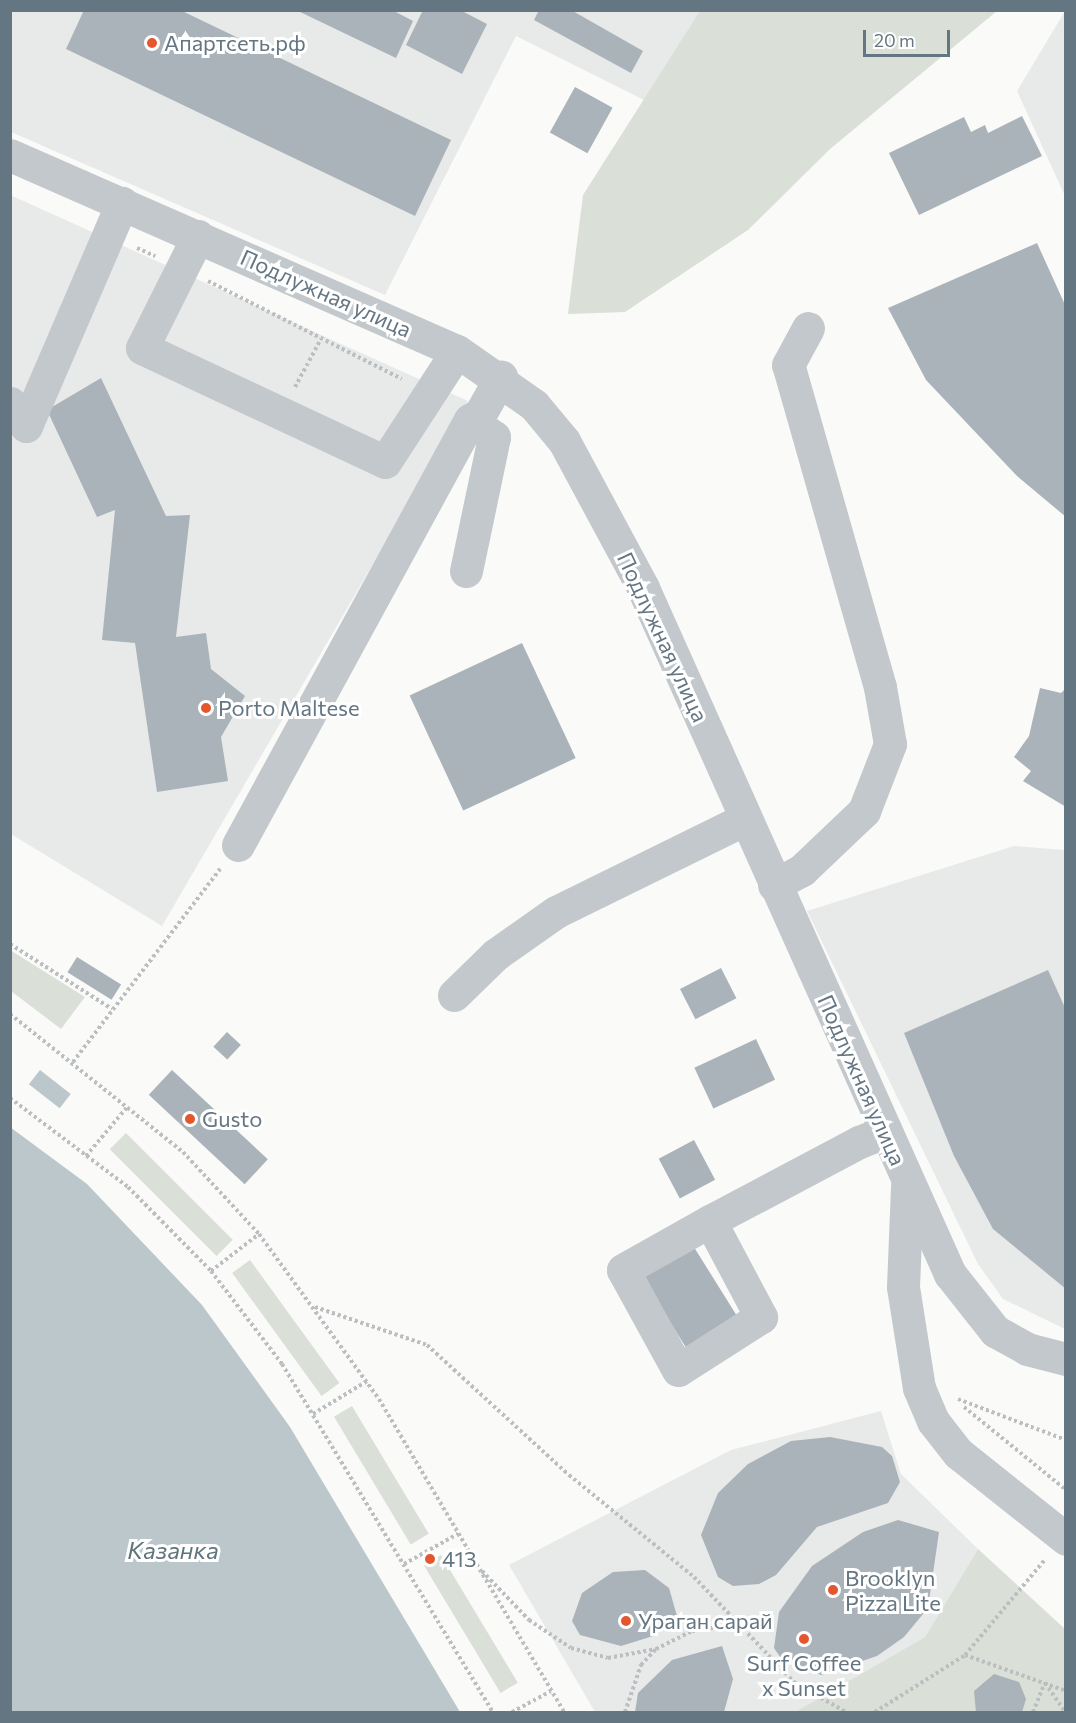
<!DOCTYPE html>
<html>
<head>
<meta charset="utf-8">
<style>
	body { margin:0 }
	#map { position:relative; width:1076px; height:1723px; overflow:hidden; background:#fafaf8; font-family:Commissioner,sans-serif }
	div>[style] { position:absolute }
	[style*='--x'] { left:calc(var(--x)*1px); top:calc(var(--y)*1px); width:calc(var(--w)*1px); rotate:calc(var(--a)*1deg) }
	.built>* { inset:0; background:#e8e9e9 }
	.green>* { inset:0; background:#dadfd7; transform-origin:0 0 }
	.water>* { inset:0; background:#bbc7cb; transform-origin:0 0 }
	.building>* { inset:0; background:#aab3b9; transform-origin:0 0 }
	.path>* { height:4px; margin-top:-2px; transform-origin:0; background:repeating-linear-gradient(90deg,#bbbfc2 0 3px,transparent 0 6px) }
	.minor>* { height:33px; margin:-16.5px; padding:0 16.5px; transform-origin:16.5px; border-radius:16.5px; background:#c3c8cc }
	.dots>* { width:16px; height:16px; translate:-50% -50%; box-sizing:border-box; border:3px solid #fff; border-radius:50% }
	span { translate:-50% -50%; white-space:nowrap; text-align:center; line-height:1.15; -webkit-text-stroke:6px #fff; paint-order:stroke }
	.poi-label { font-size:22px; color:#657683 }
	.left { translate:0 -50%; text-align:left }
	.street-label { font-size:22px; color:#657683 }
	.water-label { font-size:24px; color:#60757c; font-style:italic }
	.frame { position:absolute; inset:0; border:12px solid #657683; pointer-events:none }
	.scale { position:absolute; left:863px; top:30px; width:87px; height:27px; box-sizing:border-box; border:3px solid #657683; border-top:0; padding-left:8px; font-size:18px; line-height:21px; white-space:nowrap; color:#657683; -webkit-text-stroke:4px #fff; paint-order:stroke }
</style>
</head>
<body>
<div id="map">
	<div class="built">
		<i style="clip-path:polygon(11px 11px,714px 11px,654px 105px,516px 36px,385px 295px,11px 132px)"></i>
		<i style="clip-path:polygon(1065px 11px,1066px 11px,1065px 196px,1017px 91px)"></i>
		<i style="clip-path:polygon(10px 195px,468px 401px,162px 926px,11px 834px)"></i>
		<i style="clip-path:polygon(1014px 846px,1065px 850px,1065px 1329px,1003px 1299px,978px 1264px,807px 911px)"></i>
		<i style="clip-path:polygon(881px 1411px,901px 1474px,978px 1549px,925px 1637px,795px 1712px,595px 1712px,509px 1565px,731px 1450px)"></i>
	</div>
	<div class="green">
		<i style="clip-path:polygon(700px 11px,997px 11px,830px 149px,748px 230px,625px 312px,568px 314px,583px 195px)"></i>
		<i style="clip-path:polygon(10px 950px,85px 997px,61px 1029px,11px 991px)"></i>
		<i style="left:126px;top:1133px;width:151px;height:23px;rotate:45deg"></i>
		<i style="left:250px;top:1260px;width:152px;height:22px;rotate:54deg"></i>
		<i style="left:352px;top:1406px;width:149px;height:21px;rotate:59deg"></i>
		<i style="clip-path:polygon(978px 1549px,1065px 1629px,1065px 1712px,795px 1712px,925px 1637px)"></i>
		<i style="left:441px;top:1555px;width:149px;height:20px;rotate:59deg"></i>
	</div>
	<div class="water">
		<i style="left:40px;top:1070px;width:39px;height:18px;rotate:38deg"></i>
		<i style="clip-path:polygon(10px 1127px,87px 1184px,202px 1305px,290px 1427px,460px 1712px,11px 1712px)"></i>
	</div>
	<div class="building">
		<i style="clip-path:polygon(84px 10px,180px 10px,451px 140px,415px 216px,66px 49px)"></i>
		<i style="clip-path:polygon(296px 10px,392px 10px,413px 21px,396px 58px)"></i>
		<i style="clip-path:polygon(423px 10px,460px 10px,487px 24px,462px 74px,406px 45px)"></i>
		<i style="clip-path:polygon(539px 10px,571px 10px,643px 51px,631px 73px,534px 20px)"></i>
		<i style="left:575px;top:87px;width:43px;height:52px;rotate:29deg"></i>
		<i style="clip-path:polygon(1022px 116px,1042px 156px,919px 215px,889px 153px,964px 117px,971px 132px,985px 125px,988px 133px)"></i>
		<i style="clip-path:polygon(1037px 243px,1066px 307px,1066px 517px,1017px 476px,926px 380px,888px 308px)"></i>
		<i style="clip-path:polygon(101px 378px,166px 516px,190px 515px,176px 637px,206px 633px,211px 669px,245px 696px,221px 737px,228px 781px,157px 792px,135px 643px,102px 640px,115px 510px,97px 517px,47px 410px)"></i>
		<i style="left:522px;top:643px;width:127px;height:124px;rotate:65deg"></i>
		<i style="clip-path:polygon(1040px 688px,1061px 693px,1066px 688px,1066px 807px,1023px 781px,1031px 771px,1014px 757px,1029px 736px)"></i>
		<i style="left:77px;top:957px;width:52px;height:18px;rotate:32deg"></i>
		<i style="left:721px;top:968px;width:34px;height:46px;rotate:63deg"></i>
		<i style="clip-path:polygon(1048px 970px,1066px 1010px,1066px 1289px,993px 1229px,954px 1156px,904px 1033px)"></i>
		<i style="left:227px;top:1032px;width:19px;height:20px;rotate:43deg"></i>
		<i style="left:756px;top:1039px;width:45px;height:68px;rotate:65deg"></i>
		<i style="left:172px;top:1070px;width:131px;height:34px;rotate:43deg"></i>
		<i style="left:694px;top:1140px;width:45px;height:40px;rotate:62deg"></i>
		<i style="left:692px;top:1244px;width:84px;height:60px;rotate:58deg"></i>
		<i style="clip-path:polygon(830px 1437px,882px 1447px,892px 1456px,900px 1482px,888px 1503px,817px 1527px,776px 1575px,759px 1584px,733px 1586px,718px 1577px,701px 1535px,718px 1493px,748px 1464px,791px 1441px)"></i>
		<i style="clip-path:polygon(898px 1520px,939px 1532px,928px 1608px,904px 1637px,877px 1656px,821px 1675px,783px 1661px,774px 1648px,779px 1612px,812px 1566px,863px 1532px)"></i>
		<i style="clip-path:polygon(645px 1570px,669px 1588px,677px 1616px,653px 1636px,621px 1646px,580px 1635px,572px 1621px,582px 1593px,613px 1572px)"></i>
		<i style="clip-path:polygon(722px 1646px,733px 1679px,724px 1712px,635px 1712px,638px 1693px,672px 1660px)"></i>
		<i style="clip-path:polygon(994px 1674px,1019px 1682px,1026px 1699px,1022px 1712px,976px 1712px,974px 1691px)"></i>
	</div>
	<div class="path">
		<i style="--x:137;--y:248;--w:20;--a:24"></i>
		<i style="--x:208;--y:281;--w:217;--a:26.8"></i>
		<i style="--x:295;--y:387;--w:55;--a:-61.6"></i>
		<i style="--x:10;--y:944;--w:121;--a:32.5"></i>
		<i style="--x:10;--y:1014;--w:221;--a:38.6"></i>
		<i style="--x:183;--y:1152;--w:112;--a:47.2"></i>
		<i style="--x:259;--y:1234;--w:204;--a:54"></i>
		<i style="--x:379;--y:1399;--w:364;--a:59.4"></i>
		<i style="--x:73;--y:1062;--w:243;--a:-52.7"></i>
		<i style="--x:10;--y:1098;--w:148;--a:37"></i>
		<i style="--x:128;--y:1187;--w:118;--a:45.3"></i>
		<i style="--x:211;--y:1271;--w:117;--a:52.6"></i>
		<i style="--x:282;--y:1364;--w:407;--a:58.8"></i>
		<i style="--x:86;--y:1156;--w:65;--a:-50"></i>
		<i style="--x:211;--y:1271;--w:61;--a:-37.6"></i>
		<i style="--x:315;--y:1307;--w:118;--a:18.7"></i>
		<i style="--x:427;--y:1345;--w:193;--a:42.5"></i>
		<i style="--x:569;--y:1475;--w:161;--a:39.2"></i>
		<i style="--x:694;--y:1577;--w:146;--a:46.4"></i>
		<i style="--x:795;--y:1683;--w:59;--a:29.6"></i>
		<i style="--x:958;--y:1399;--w:116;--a:20.8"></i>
		<i style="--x:964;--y:1407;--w:132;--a:39.1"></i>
		<i style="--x:313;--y:1414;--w:63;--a:-31.4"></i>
		<i style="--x:404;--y:1564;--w:62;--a:-29.1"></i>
		<i style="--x:482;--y:1571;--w:68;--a:46.2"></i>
		<i style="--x:529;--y:1620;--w:50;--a:33.7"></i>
		<i style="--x:571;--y:1648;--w:38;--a:15"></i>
		<i style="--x:608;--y:1658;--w:49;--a:-10.6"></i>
		<i style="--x:656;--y:1649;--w:40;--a:-26.6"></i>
		<i style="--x:692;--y:1631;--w:42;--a:-8.1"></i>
		<i style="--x:965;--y:1655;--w:107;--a:19.6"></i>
		<i style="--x:1045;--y:1683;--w:35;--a:55"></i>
		<i style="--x:512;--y:1712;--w:44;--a:-28.3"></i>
		<i style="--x:625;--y:1712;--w:50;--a:-71.2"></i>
		<i style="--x:641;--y:1665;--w:22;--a:-47"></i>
		<i style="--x:875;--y:1712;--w:107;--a:-32.3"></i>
		<i style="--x:965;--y:1655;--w:123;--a:-50"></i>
		<i style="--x:1033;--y:1712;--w:31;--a:-68"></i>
	</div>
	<div class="minor">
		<i style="--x:10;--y:155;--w:488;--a:23.7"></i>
		<i style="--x:457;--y:351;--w:94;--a:35"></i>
		<i style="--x:534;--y:405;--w:47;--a:50.2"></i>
		<i style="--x:564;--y:441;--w:167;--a:61.7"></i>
		<i style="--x:643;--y:588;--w:752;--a:65.89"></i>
		<i style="--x:950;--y:1274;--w:73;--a:51.7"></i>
		<i style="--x:995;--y:1331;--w:37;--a:29"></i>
		<i style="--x:1027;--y:1349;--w:40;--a:14.4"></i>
		<i style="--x:198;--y:236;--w:125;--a:116.6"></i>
		<i style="--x:142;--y:348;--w:268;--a:25.1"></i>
		<i style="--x:385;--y:462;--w:132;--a:-57"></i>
		<i style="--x:10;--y:403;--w:28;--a:55"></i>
		<i style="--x:26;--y:426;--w:243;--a:-66.7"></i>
		<i style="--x:466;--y:571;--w:137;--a:-78.2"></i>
		<i style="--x:494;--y:437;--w:29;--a:-145"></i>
		<i style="--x:238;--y:845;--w:484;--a:-61.4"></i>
		<i style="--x:470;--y:420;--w:12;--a:-31"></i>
		<i style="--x:480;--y:414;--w:43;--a:-60.4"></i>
		<i style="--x:774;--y:885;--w:32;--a:-28"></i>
		<i style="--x:802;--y:870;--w:86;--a:-43.6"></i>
		<i style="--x:864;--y:811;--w:72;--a:-68.8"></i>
		<i style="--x:890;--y:744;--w:58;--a:-100"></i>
		<i style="--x:880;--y:687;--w:335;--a:-105.9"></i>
		<i style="--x:788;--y:365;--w:42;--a:-61.6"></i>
		<i style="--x:454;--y:995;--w:57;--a:-44.3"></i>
		<i style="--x:495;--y:955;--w:75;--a:-35.2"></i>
		<i style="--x:556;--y:912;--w:211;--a:-26.2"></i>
		<i style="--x:907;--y:1187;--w:100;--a:92.3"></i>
		<i style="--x:903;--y:1287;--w:102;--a:81"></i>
		<i style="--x:919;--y:1388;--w:36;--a:67"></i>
		<i style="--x:933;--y:1421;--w:41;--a:52"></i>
		<i style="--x:958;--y:1453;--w:138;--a:38.5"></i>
		<i style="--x:710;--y:1221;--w:109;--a:62"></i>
		<i style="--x:761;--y:1317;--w:98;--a:147.4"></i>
		<i style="--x:678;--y:1370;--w:114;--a:-118.8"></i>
		<i style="--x:623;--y:1270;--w:100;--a:-29.4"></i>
		<i style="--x:710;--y:1221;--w:169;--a:-27.9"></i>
		<i style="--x:859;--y:1142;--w:28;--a:-21"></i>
	</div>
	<div class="dots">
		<i style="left:152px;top:43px;background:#e4572e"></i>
		<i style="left:206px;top:708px;background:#e4572e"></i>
		<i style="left:190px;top:1119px;background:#e4572e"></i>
		<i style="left:430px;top:1559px;background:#e4572e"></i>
		<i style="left:833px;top:1590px;background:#e4572e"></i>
		<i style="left:626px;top:1621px;background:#e4572e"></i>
		<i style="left:804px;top:1639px;background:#e4572e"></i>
	</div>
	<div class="poi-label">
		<span class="left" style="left:164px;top:43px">Апартсеть.рф</span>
		<span class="left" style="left:218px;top:708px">Porto Maltese</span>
		<span class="left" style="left:202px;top:1119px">Gusto</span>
		<span class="left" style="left:442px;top:1559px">413</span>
		<span class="left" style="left:845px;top:1590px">Brooklyn<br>Pizza Lite</span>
		<span class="left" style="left:638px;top:1621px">Ураган сарай</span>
		<span style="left:804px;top:1675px">Surf Coffee<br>x Sunset</span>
	</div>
	<div class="street-label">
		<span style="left:326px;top:293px;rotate:24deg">Подлужная улица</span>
		<span style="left:663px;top:637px;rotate:65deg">Подлужная улица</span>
		<span style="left:862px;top:1080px;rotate:66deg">Подлужная улица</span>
	</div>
	<div class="water-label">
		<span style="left:173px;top:1550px">Казанка</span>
	</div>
	<div class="frame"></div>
	<div class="scale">20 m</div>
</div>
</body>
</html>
